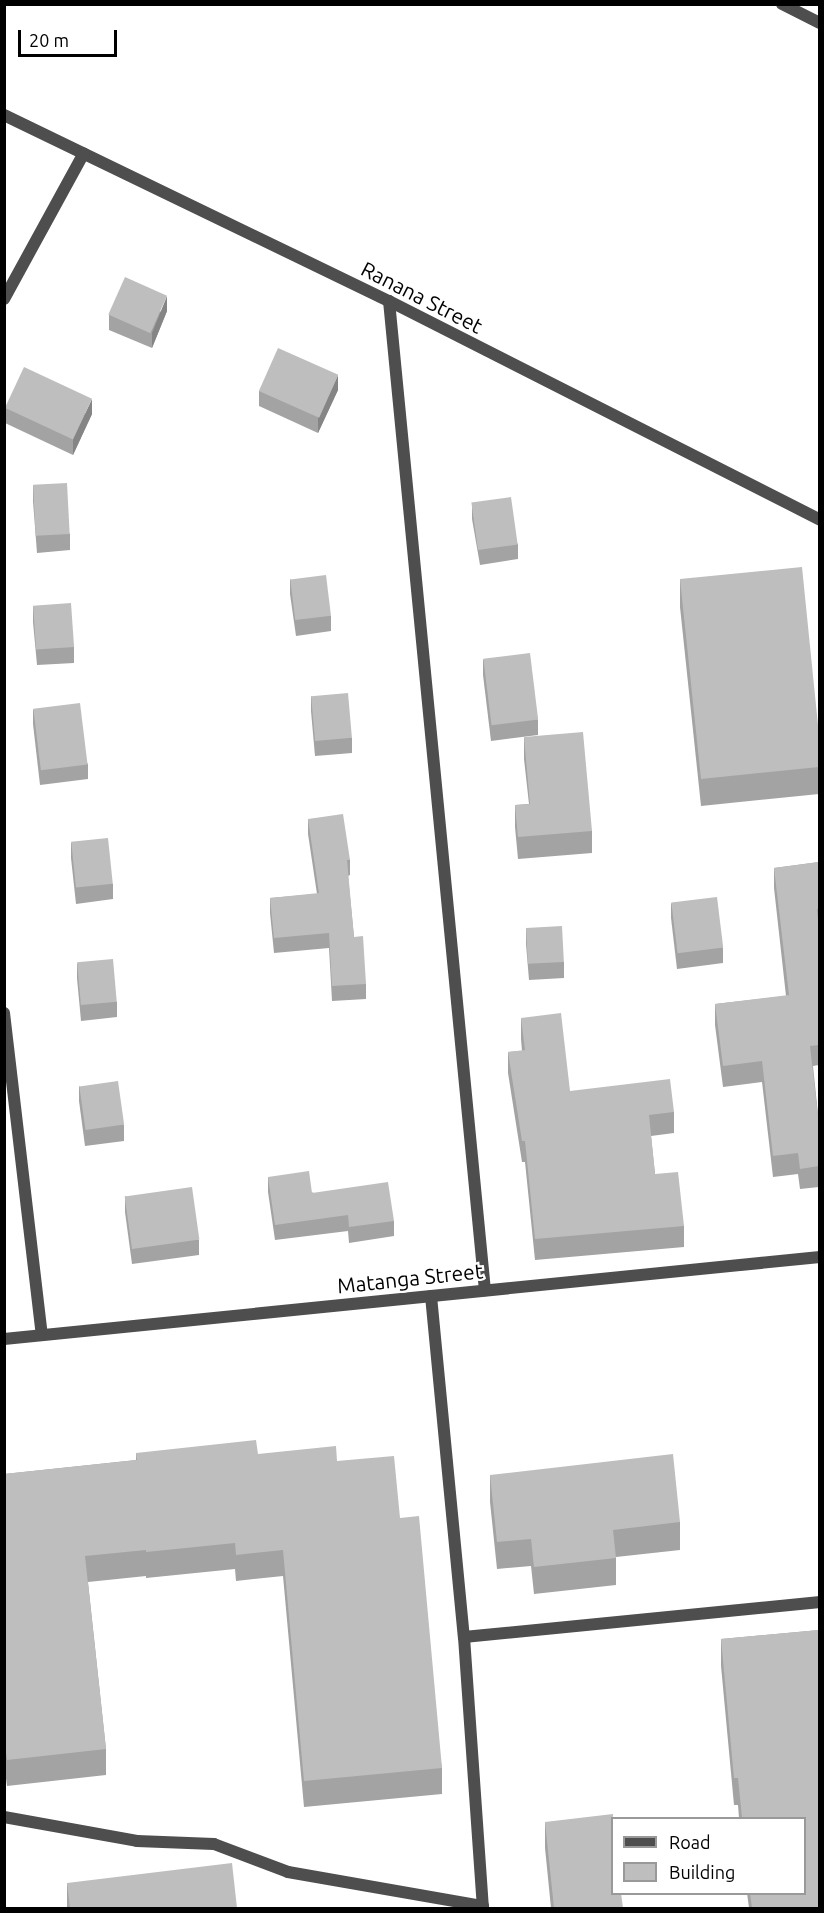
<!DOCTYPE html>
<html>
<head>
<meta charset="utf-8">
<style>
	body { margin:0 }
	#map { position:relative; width:824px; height:1913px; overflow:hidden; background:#fff; font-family:Ubuntu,sans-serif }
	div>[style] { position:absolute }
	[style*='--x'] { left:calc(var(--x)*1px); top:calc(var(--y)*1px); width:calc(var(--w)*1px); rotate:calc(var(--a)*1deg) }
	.lane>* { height:12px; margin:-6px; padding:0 6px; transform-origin:6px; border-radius:6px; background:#4e4e4e }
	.street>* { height:12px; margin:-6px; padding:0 6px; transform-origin:6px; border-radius:6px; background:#4e4e4e }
	.wall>* { inset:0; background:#a3a3a3 }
	.shaded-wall>* { inset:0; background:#858585 }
	.building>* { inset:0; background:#bebebe; transform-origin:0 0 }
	span { translate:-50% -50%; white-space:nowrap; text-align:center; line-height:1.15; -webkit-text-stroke:4.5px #fff; paint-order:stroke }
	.street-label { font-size:21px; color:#000 }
	.frame { position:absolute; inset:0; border:6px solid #000; pointer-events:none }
	.legend { position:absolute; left:611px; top:1817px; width:195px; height:78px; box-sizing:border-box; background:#fff; border:2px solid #999; margin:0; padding:8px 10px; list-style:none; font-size:18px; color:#000 }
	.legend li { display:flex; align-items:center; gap:12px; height:30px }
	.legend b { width:30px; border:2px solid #999 }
	.scale { position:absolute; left:18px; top:30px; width:99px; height:27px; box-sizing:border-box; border:3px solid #000; border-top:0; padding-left:8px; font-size:18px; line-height:21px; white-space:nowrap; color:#000; -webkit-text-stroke:4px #fff; paint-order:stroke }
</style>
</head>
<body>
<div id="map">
	<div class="lane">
		<i style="--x:431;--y:1296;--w:343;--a:84.5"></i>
		<i style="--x:464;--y:1637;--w:272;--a:86"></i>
		<i style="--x:464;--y:1637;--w:358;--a:-5.6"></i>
		<i style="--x:4;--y:1817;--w:135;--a:10.2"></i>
		<i style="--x:137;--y:1841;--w:77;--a:2.2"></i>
		<i style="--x:214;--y:1844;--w:79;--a:20.7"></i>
		<i style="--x:288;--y:1872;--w:198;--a:9.9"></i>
	</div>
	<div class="street">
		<i style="--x:782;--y:4;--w:42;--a:26.6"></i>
		<i style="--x:4;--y:115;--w:428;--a:25.8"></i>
		<i style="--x:389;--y:301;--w:483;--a:26.9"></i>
		<i style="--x:4;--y:299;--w:166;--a:-61.3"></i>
		<i style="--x:389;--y:301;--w:994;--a:84.46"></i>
		<i style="--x:4;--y:1013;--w:324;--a:83.3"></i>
		<i style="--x:4;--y:1339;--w:820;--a:-5.74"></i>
	</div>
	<div class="wall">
		<i style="clip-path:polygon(167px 311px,152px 348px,109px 330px,109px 315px)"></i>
		<i style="clip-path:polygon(338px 390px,318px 433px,259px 406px,259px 391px)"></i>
		<i style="clip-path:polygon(5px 408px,92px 414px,73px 455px,5px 423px)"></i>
		<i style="clip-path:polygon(33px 485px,70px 534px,70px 550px,37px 553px,33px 501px)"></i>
		<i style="clip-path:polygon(472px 504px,518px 544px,518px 559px,480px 565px,472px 519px)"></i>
		<i style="clip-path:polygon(290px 579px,331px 616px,331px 631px,296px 636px,290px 594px)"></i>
		<i style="clip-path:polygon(680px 579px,819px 735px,819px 794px,701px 806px,680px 607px)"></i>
		<i style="clip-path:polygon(33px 606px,74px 647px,74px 663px,37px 665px,33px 622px)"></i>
		<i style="clip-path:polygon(483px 659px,538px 720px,538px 735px,491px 741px,483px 675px)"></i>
		<i style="clip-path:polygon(311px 696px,352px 738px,352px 753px,315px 756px,311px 711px)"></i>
		<i style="clip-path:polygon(33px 709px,88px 764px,88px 779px,40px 785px,33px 724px)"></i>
		<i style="clip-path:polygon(524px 737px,592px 831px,592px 853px,518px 859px,515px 827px,515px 805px,529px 804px,524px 759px)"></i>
		<i style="clip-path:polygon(308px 819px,350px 860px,350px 875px,348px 876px,354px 937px,366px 984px,366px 999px,332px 1001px,329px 948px,274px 953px,270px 913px,270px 898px,317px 894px,308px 834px)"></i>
		<i style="clip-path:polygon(71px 842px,113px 884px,113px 899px,76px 904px,71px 858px)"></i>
		<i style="clip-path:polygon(819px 862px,819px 1065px,813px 1066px,819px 1124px,819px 1187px,800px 1189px,798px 1174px,773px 1177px,762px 1082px,723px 1087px,715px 1025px,715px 1004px,786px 996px,774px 888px,774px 868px)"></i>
		<i style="clip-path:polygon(671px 903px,723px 948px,723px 963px,677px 969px,671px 918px)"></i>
		<i style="clip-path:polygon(526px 928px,564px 962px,564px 978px,529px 980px,526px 944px)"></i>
		<i style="clip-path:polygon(77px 963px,117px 1002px,117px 1017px,81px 1021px,77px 978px)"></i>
		<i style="clip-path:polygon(521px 1018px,570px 1091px,674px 1112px,674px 1133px,651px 1136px,655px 1174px,684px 1226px,684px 1247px,535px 1260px,525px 1162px,522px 1162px,508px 1073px,508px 1052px,522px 1051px,521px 1039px)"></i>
		<i style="clip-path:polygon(79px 1086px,124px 1125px,124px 1141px,85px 1146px,79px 1101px)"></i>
		<i style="clip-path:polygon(268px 1177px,394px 1221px,394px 1236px,349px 1243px,348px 1231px,275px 1240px,268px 1192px)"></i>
		<i style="clip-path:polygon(125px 1196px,199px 1240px,199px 1255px,132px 1264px,125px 1212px)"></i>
		<i style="clip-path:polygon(136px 1453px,258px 1454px,337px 1461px,400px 1518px,442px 1768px,442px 1794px,304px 1807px,283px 1576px,236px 1581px,235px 1569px,146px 1578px,146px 1576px,88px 1582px,106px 1749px,106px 1775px,7px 1786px,4px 1763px,4px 1474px,136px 1460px)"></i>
		<i style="clip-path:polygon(490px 1475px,680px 1522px,680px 1550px,616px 1557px,616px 1585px,534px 1594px,531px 1566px,497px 1569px,490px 1502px)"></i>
		<i style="clip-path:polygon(819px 1630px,819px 1908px,749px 1908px,747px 1893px,804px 1893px,804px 1818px,739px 1818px,738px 1805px,734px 1805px,721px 1666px,721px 1639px)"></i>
		<i style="clip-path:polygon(545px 1822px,623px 1908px,551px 1908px,545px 1848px)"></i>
		<i style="clip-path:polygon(67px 1883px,237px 1908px,67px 1908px)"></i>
	</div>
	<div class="shaded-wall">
		<i style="clip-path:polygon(167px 296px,167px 311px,152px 348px,152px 333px)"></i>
		<i style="clip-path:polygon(338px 375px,338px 390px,318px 433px,318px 418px)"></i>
		<i style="clip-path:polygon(92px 399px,92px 414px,73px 455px,73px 439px)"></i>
	</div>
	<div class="building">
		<i style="left:125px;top:277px;width:46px;height:41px;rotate:24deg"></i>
		<i style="left:278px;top:348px;width:66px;height:47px;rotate:24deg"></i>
		<i style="left:24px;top:367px;width:75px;height:45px;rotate:25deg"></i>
		<i style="left:67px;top:483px;width:51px;height:34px;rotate:87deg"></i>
		<i style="left:511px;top:497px;width:48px;height:40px;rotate:82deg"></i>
		<i style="clip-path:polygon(802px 567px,819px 735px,819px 767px,701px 779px,680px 579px)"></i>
		<i style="left:326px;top:575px;width:41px;height:36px;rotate:83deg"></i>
		<i style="left:71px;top:603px;width:44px;height:38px;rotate:86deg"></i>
		<i style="left:530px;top:653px;width:67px;height:47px;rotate:83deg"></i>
		<i style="left:348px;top:693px;width:45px;height:37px;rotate:85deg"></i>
		<i style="left:80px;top:703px;width:62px;height:47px;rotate:83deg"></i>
		<i style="clip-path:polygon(583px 732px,592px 831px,518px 837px,515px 805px,530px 804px,524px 737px)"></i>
		<i style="clip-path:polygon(343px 814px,350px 860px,347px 860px,354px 937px,363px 936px,366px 984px,332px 986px,329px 933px,274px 938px,270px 898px,319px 893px,308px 819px)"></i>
		<i style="left:108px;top:838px;width:46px;height:37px;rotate:84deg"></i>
		<i style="clip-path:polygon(819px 862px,819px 909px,817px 909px,819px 931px,819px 1045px,810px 1046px,819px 1124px,819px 1166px,800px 1169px,798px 1153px,773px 1156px,762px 1061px,723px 1066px,715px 1004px,789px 995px,774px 868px)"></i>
		<i style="left:717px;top:897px;width:51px;height:46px;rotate:83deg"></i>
		<i style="left:562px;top:926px;width:36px;height:36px;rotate:87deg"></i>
		<i style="left:113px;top:959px;width:43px;height:36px;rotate:85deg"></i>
		<i style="clip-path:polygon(561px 1013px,570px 1091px,670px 1079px,674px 1112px,649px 1115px,655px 1174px,678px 1172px,684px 1226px,535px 1239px,525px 1141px,522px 1141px,508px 1052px,525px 1050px,521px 1018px)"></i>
		<i style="left:118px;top:1081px;width:44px;height:39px;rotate:82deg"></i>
		<i style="clip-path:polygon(309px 1171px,312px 1193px,388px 1182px,394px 1221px,349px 1227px,348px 1215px,275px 1225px,268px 1177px)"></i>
		<i style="left:192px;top:1187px;width:53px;height:68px;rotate:82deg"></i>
		<i style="clip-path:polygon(256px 1440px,258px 1454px,336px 1446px,337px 1461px,394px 1456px,400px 1518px,419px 1516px,442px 1768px,304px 1781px,283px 1550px,236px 1555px,235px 1543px,146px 1552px,146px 1550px,85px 1556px,106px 1749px,7px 1760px,4px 1737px,4px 1474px,137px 1460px,136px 1453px)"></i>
		<i style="clip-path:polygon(673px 1454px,680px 1522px,613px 1530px,616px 1558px,534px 1567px,531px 1539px,497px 1542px,490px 1475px)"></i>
		<i style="clip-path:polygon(819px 1630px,819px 1908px,752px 1908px,750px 1893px,804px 1893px,804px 1818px,742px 1818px,738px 1778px,734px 1778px,721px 1639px)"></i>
		<i style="clip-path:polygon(613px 1814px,612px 1893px,621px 1893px,623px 1908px,554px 1908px,545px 1822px)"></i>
		<i style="clip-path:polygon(232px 1863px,237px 1908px,70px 1908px,67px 1883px)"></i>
	</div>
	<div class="street-label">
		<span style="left:422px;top:297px;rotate:27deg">Ranana Street</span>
		<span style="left:410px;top:1278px;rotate:-6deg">Matanga Street</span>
	</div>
	<div class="frame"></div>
	<ul class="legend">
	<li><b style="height:8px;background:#4e4e4e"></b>Road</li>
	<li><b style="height:16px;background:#bebebe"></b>Building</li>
	</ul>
	<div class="scale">20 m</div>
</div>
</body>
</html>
